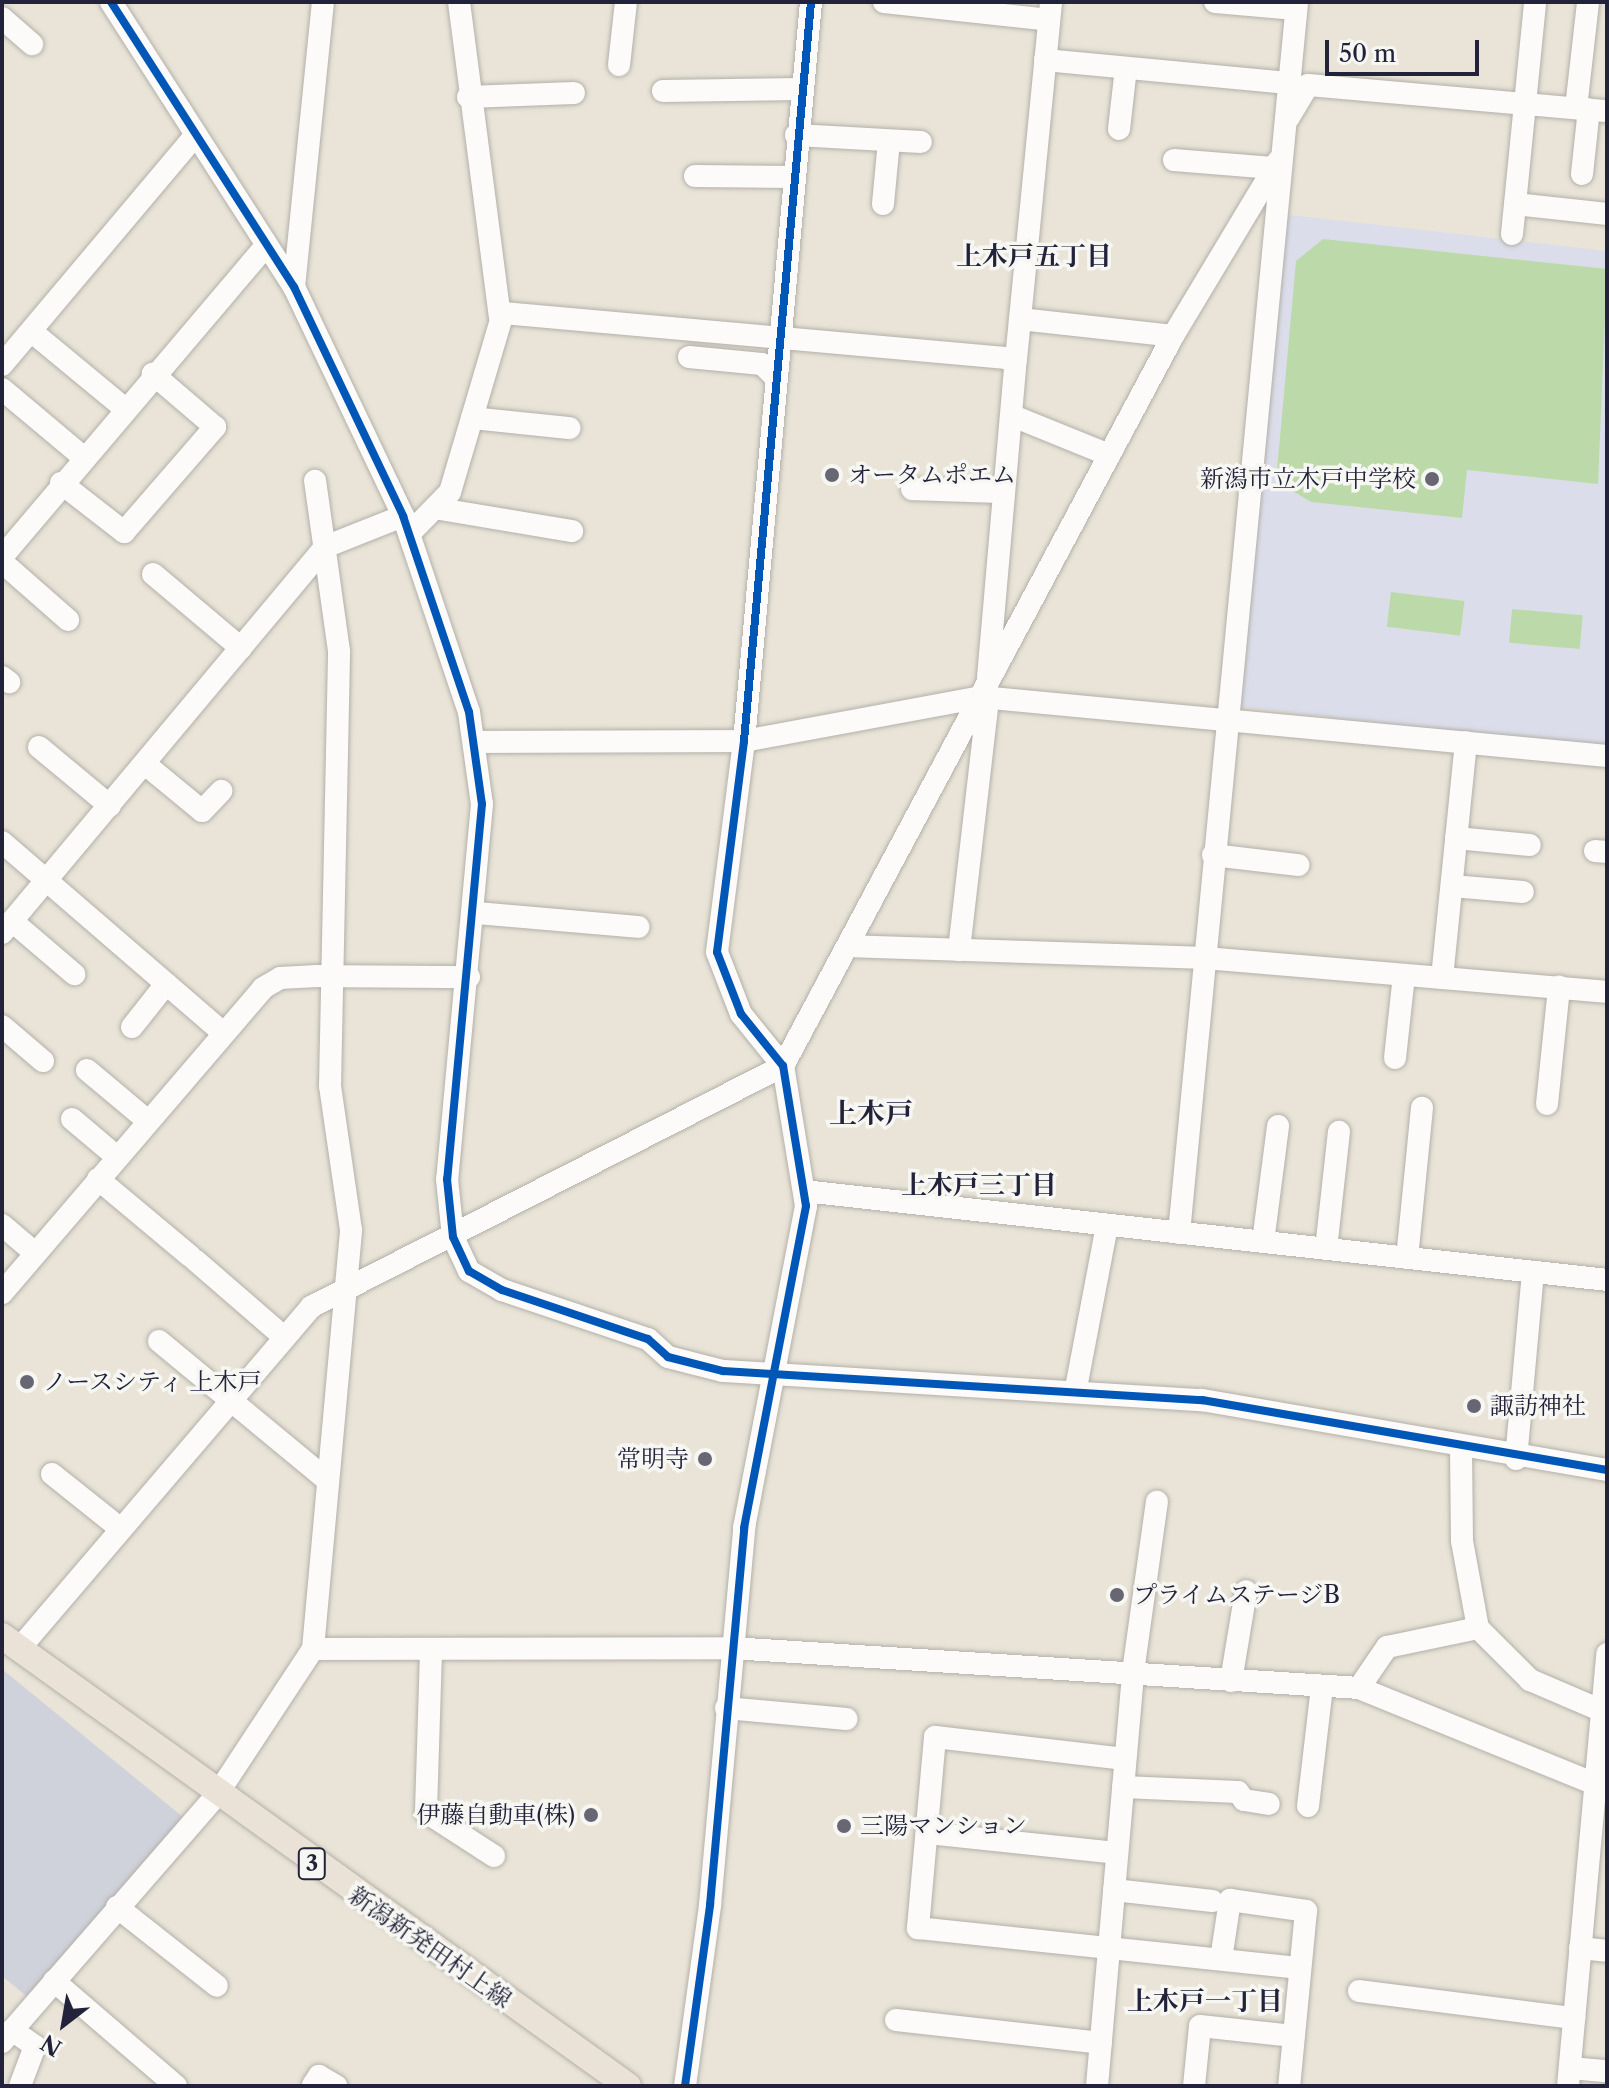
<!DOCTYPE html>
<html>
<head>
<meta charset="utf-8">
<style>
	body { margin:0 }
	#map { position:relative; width:1609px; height:2088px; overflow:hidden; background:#e9e4d7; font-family:"Libre Caslon Text","Noto Serif JP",serif }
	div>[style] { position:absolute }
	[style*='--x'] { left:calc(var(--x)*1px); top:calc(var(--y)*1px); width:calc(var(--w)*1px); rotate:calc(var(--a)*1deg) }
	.built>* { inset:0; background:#dbdeea }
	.industrial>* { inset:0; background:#cfd2db }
	.green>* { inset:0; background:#bcdaa9; transform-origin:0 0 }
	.roads { filter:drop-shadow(0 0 2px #b3b0aa) drop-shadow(0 0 2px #b3b0aa) }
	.minor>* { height:22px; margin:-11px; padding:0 11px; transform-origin:11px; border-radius:11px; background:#fcfbf9 }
	.major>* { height:26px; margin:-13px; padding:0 13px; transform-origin:13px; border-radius:13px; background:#ebe2d7 }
	.cycleway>* { height:8px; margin:-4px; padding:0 4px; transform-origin:4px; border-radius:4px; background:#0057b8 }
	.dots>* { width:22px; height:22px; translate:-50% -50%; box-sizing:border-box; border:4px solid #f6f6f2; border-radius:50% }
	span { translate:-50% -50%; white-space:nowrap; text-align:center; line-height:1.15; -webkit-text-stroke:7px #f6f6f2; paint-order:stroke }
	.shield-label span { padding:2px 6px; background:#f6f6f2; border:2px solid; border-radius:6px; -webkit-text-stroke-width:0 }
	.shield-label { font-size:22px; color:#22223b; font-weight:700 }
	.poi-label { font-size:24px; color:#22223b }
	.left { translate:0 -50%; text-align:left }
	.right { translate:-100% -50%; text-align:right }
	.street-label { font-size:24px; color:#22223b }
	.neighbourhood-label { font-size:26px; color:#22223b; font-weight:700 }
	.quarter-label { font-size:28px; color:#22223b; font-weight:700 }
	.frame { position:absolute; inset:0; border:4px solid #22223b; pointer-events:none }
	.north { position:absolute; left:24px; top:1984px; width:80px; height:80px; -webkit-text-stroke:6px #f6f6f2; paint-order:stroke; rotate:211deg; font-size:22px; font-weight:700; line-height:32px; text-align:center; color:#22223b }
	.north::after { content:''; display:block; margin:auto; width:28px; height:36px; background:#22223b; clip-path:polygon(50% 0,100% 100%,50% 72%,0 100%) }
	.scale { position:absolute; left:1325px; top:40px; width:154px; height:36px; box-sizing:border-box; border:4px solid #22223b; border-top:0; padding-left:10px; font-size:24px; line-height:28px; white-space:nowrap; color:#22223b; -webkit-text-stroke:6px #f6f6f2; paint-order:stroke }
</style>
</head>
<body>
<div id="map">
	<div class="built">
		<i style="clip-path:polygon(1282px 214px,1607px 251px,1607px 751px,1237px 706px)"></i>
	</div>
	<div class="industrial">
		<i style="clip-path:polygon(2px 1669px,183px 1817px,31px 2000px,2px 1976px)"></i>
	</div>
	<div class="green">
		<i style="clip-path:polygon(1323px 239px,1607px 269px,1598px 484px,1467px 470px,1462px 518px,1311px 502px,1276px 481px,1296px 261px)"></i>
		<i style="left:1391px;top:592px;width:74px;height:35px;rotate:7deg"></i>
		<i style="left:1512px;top:609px;width:71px;height:34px;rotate:5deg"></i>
	</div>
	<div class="roads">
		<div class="minor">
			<i style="--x:111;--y:2;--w:339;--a:57.3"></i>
			<i style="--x:294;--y:287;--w:254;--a:64.5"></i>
			<i style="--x:403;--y:516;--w:207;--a:71.4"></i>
			<i style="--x:469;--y:712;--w:93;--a:82"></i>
			<i style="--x:482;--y:804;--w:377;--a:95.3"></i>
			<i style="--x:447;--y:1179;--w:58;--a:84.1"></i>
			<i style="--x:453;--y:1237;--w:38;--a:65"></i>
			<i style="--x:469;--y:1271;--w:38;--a:30"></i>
			<i style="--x:502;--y:1290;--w:154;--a:18.6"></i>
			<i style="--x:648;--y:1339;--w:27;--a:42"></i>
			<i style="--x:668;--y:1357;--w:57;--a:14.3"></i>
			<i style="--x:723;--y:1371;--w:480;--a:3.5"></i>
			<i style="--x:1202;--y:1400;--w:411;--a:9.8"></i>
			<i style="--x:459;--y:2;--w:318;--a:82.6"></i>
			<i style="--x:884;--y:2;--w:166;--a:6.2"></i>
			<i style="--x:1215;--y:2;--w:81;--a:4.9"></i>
			<i style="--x:2;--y:18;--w:40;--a:41"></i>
			<i style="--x:1045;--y:60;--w:244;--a:5.4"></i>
			<i style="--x:619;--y:65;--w:63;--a:-83.7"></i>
			<i style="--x:663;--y:91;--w:137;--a:-0.8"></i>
			<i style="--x:468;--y:97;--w:106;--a:-2.2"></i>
			<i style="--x:1576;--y:108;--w:107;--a:-83.5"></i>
			<i style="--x:1289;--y:117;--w:37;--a:-59"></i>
			<i style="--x:1308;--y:85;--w:300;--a:5"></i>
			<i style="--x:1119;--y:129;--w:61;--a:-83.5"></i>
			<i style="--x:796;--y:135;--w:125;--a:3.2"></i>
			<i style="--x:1174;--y:160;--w:99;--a:4.6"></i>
			<i style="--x:1582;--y:174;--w:65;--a:-83.9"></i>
			<i style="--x:695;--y:176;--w:97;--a:0.6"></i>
			<i style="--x:883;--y:204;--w:63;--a:-84.6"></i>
			<i style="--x:1515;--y:204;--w:93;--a:6.2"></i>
			<i style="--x:1512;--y:234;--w:233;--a:-84.3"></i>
			<i style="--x:294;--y:287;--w:286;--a:-84.2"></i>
			<i style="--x:1020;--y:319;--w:319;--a:-84.4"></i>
			<i style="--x:31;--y:331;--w:121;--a:39.6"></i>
			<i style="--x:689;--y:357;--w:73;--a:5.5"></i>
			<i style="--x:762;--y:364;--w:16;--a:45"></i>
			<i style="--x:2;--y:365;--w:299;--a:-49.9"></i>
			<i style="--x:2;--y:389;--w:106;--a:40"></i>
			<i style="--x:1013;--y:416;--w:104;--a:22.1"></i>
			<i style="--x:472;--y:418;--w:98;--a:5.9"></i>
			<i style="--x:61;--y:483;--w:80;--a:37.9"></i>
			<i style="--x:124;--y:532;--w:139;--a:-49.1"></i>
			<i style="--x:215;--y:427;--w:82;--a:-139.5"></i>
			<i style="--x:912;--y:489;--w:92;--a:1.9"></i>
			<i style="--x:440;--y:509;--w:134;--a:9.5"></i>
			<i style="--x:410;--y:533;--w:57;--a:-45.7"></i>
			<i style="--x:450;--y:492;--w:187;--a:-73.5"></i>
			<i style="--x:503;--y:313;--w:515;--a:5.12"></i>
			<i style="--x:1016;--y:359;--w:40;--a:-84.3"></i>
			<i style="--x:1020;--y:319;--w:154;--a:6.3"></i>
			<i style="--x:2;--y:557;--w:407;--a:-49.7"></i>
			<i style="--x:2;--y:562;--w:88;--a:41.3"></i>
			<i style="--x:153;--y:574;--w:115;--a:40.1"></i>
			<i style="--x:2;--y:677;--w:9;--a:36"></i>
			<i style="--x:988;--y:677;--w:319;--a:-85"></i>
			<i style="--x:476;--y:742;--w:268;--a:-0.2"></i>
			<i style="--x:744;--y:741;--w:241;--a:-10.5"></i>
			<i style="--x:981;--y:697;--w:629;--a:5.38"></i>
			<i style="--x:39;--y:747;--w:92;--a:39.7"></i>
			<i style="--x:145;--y:764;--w:74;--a:39.5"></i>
			<i style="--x:202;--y:811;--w:28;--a:-46"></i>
			<i style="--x:1456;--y:838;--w:74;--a:5.4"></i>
			<i style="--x:2;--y:842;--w:292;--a:40.8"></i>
			<i style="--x:1595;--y:851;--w:12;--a:5"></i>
			<i style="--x:1213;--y:855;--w:86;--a:6.7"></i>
			<i style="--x:1452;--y:886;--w:71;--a:4.8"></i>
			<i style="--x:476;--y:913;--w:163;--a:4.9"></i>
			<i style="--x:12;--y:921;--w:82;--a:40.5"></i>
			<i style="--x:2;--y:933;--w:503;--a:-50.08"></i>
			<i style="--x:325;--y:547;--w:84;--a:-21.7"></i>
			<i style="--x:849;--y:946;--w:355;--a:1.9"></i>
			<i style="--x:1204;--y:958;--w:404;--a:4.8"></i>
			<i style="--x:959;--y:950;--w:254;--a:-83.4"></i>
			<i style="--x:1442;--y:978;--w:237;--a:-84.2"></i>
			<i style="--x:2;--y:1026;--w:54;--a:40.5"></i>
			<i style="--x:132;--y:1027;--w:55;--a:-51.7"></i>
			<i style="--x:1395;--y:1058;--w:83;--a:-83.8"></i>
			<i style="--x:87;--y:1070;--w:80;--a:39.9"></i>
			<i style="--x:1547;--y:1104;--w:118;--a:-84.1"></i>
			<i style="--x:72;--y:1119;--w:59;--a:40.2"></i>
			<i style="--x:98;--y:1179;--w:120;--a:39.9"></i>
			<i style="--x:804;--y:1191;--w:808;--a:6.32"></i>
			<i style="--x:2;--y:1225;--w:43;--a:40.3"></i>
			<i style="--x:1179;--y:1233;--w:1237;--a:-84.52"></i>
			<i style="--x:1263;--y:1242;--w:117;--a:-82.6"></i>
			<i style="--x:1326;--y:1249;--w:118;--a:-83.7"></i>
			<i style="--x:1407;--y:1258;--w:151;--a:-84.3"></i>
			<i style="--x:195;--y:1260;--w:118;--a:40.9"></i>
			<i style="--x:2;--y:1293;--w:401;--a:-49.4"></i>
			<i style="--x:263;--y:988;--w:20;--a:-30"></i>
			<i style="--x:280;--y:978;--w:37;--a:-3"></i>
			<i style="--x:317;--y:976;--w:152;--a:0.4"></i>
			<i style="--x:159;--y:1341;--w:217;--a:39.6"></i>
			<i style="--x:1076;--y:1388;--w:166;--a:-79.2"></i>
			<i style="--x:1461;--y:1448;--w:93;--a:89.4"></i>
			<i style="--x:1462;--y:1541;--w:88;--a:79.6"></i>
			<i style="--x:1478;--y:1628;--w:74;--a:45"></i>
			<i style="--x:1530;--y:1680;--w:84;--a:23.2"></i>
			<i style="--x:1516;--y:1459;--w:188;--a:-84.8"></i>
			<i style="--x:52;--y:1474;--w:88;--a:38.6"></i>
			<i style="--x:19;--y:1649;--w:450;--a:-49.5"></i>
			<i style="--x:311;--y:1307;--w:530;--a:-27.05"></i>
			<i style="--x:783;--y:1066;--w:828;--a:-61.89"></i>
			<i style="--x:1173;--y:336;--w:204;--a:-59"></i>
			<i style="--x:313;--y:1649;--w:418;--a:-0.1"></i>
			<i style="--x:731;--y:1648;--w:629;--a:3.64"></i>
			<i style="--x:1359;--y:1688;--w:253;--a:22.1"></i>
			<i style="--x:431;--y:1652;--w:160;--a:91.8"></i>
			<i style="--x:426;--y:1812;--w:81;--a:32.9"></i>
			<i style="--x:1231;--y:1681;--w:91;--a:-80.5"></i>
			<i style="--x:1359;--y:1688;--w:50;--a:-55.7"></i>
			<i style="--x:1387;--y:1647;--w:93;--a:-11.8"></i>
			<i style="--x:726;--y:1708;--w:121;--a:5.2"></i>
			<i style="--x:1125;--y:1759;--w:191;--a:-173.4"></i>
			<i style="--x:935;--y:1737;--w:192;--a:95.1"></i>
			<i style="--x:918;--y:1928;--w:383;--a:6"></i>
			<i style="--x:1123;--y:1787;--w:115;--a:2.5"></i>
			<i style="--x:1238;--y:1792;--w:10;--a:53"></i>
			<i style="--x:1244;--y:1800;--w:25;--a:9"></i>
			<i style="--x:1308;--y:1806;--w:120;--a:-83.3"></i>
			<i style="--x:927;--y:1833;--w:191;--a:6"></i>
			<i style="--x:1114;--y:1890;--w:99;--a:6.4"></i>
			<i style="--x:117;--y:1907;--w:127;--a:38.3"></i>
			<i style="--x:1580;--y:1948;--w:27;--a:6"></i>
			<i style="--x:1221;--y:1959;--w:60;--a:-81.3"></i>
			<i style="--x:1230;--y:1900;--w:77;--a:8.2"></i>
			<i style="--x:1306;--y:1911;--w:176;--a:95.5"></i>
			<i style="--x:54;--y:1981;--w:161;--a:40.7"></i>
			<i style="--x:1359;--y:1991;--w:217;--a:7.2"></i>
			<i style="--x:896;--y:2020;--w:206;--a:6.4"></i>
			<i style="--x:12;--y:2030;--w:28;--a:35"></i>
			<i style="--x:35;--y:2046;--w:43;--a:110.6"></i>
			<i style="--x:2;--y:2042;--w:326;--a:-49"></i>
			<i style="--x:216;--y:1796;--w:176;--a:-56.6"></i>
			<i style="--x:313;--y:1649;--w:421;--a:-84.8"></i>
			<i style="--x:351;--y:1230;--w:146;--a:-98.3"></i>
			<i style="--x:330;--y:1086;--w:435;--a:-88.8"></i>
			<i style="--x:339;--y:651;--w:172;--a:-98"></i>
			<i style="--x:1570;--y:2068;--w:37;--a:5"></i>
			<i style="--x:313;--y:2085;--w:11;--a:-56"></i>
			<i style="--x:319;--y:2076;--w:20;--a:30"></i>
			<i style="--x:685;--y:2086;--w:183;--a:-82.1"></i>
			<i style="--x:710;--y:1905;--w:379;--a:-84.8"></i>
			<i style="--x:744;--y:1528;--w:328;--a:-79.1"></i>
			<i style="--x:806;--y:1206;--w:142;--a:-99.3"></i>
			<i style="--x:783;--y:1066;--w:67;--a:-128.9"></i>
			<i style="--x:741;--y:1014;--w:66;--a:-111.2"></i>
			<i style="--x:717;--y:952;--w:213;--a:-82.7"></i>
			<i style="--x:744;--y:741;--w:742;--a:-84.82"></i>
			<i style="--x:1097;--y:2086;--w:416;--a:-85"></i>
			<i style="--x:1133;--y:1672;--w:172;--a:-82"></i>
			<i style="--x:1194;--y:2086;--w:60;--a:-84.3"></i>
			<i style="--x:1200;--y:2026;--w:94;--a:6.1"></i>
			<i style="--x:1568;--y:2086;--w:434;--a:-84.8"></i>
		</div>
		<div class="major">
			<i style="--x:2;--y:1636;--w:771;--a:35.71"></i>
		</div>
	</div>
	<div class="cycleway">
		<i style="--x:111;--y:2;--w:339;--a:57.3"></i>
		<i style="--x:294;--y:287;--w:254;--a:64.5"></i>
		<i style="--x:403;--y:516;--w:207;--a:71.4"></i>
		<i style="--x:469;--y:712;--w:93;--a:82"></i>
		<i style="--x:482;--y:804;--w:377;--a:95.3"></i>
		<i style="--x:447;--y:1179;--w:58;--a:84.1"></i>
		<i style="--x:453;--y:1237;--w:38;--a:65"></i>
		<i style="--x:469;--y:1271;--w:38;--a:30"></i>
		<i style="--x:502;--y:1290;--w:154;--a:18.6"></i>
		<i style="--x:648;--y:1339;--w:27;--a:42"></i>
		<i style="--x:668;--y:1357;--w:57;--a:14.3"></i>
		<i style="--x:723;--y:1371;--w:480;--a:3.5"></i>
		<i style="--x:1202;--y:1400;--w:411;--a:9.8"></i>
		<i style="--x:685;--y:2086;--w:183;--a:-82.1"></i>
		<i style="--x:710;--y:1905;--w:379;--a:-84.8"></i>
		<i style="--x:744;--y:1528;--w:328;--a:-79.1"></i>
		<i style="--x:806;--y:1206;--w:142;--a:-99.3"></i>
		<i style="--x:783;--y:1066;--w:67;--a:-128.9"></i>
		<i style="--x:741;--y:1014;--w:66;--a:-111.2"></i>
		<i style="--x:717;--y:952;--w:213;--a:-82.7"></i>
		<i style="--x:744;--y:741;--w:742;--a:-84.82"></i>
	</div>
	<div class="dots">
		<i style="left:832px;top:475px;background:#686672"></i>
		<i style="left:1432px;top:479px;background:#686672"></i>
		<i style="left:27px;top:1382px;background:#686672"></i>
		<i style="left:1474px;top:1406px;background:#686672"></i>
		<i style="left:705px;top:1459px;background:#686672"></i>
		<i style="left:1117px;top:1595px;background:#686672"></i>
		<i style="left:591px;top:1815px;background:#686672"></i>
		<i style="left:844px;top:1826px;background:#686672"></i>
	</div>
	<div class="shield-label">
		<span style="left:312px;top:1864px">3</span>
	</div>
	<div class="poi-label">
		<span class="left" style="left:848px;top:475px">オータムポエム</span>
		<span class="right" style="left:1416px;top:479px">新潟市立木戸中学校</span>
		<span class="left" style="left:43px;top:1382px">ノースシティ 上木戸</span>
		<span class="left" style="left:1490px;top:1406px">諏訪神社</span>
		<span class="right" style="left:689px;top:1459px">常明寺</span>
		<span class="left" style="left:1133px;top:1595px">プライムステージB</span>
		<span class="right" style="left:575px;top:1815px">伊藤自動車(株)</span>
		<span class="left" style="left:860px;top:1826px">三陽マンション</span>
	</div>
	<div class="street-label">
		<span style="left:430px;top:1947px;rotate:35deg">新潟新発田村上線</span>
	</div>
	<div class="neighbourhood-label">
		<span style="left:1034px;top:257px">上木戸五丁目</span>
		<span style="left:979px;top:1186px">上木戸三丁目</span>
		<span style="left:1205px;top:2002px">上木戸一丁目</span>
	</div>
	<div class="quarter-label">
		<span style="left:871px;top:1113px">上木戸</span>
	</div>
	<div class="frame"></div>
	<div class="north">N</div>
	<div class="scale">50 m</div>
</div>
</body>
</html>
